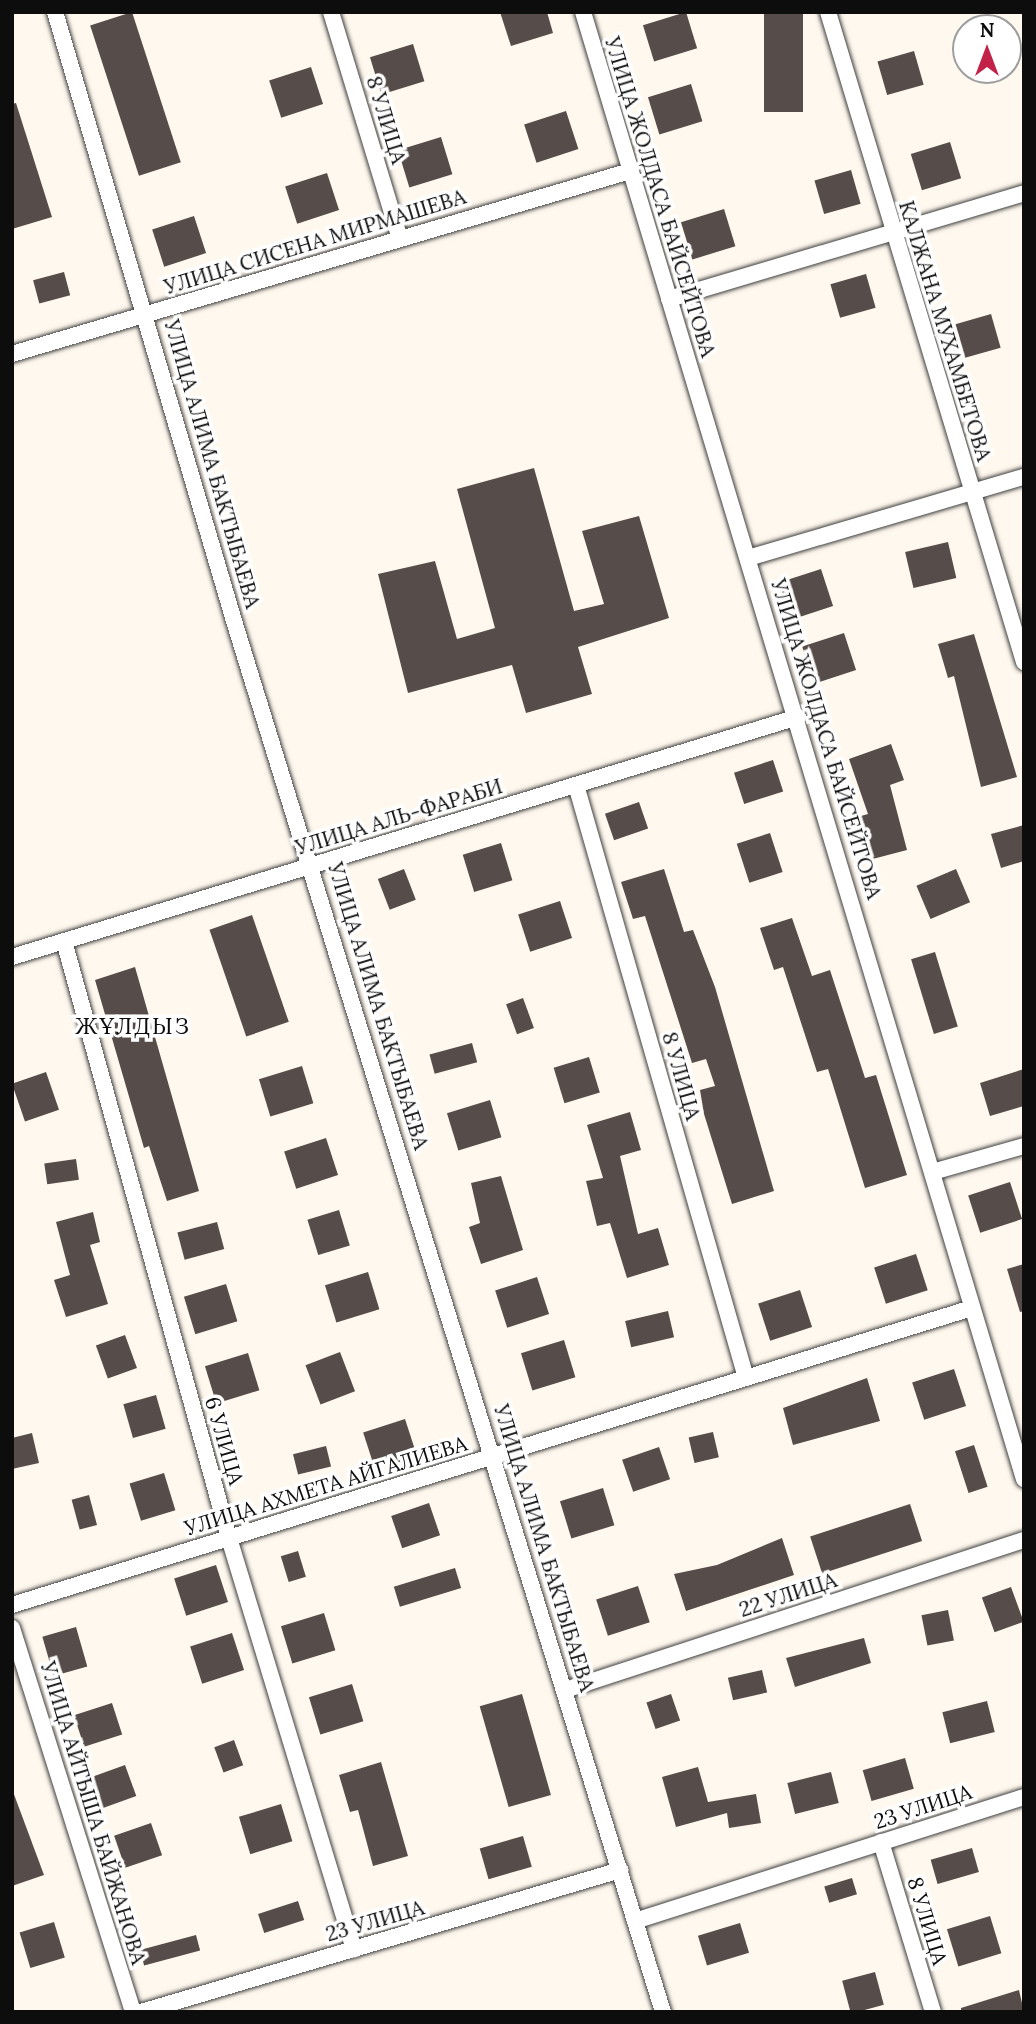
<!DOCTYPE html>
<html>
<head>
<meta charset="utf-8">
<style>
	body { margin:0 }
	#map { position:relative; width:1036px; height:2024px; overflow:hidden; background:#fff8ee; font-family:Lora,serif }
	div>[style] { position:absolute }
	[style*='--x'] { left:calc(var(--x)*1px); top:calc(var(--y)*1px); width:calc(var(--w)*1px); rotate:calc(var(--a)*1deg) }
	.building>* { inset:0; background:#564c49; transform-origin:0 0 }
	.roads { filter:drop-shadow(0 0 2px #404040) drop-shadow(0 0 2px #404040) }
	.minor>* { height:16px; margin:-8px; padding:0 8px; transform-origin:8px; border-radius:8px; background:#fff }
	span { translate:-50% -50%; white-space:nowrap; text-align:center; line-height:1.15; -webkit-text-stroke:7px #fff; paint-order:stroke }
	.street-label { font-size:21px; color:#0d0d0d }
	.neighbourhood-label { font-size:23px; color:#0d0d0d; letter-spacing:2px }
	.frame { position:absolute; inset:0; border:14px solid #0d0d0d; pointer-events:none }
	.north { position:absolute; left:952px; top:14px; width:70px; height:70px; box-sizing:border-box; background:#fff; border:2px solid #9e9e9e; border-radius:50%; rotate:0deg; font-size:19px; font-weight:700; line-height:28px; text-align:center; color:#0d0d0d }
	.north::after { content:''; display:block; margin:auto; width:24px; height:32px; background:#c22148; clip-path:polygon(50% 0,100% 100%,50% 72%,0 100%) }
</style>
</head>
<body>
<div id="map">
	<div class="building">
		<i style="left:132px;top:12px;width:158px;height:44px;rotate:72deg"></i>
		<i style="clip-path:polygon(500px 12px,547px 12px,553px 33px,511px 46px)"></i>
		<i style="left:686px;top:12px;width:38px;height:45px;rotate:73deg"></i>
		<i style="left:764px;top:12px;width:39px;height:100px"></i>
		<i style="left:413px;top:44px;width:39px;height:45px;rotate:73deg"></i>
		<i style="left:914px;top:51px;width:35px;height:38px;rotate:74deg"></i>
		<i style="left:311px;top:67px;width:39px;height:44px;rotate:72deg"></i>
		<i style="left:691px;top:84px;width:39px;height:45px;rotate:73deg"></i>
		<i style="clip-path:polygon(16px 103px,52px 217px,12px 229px,12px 104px)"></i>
		<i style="left:566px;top:111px;width:40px;height:44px;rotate:72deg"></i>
		<i style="left:441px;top:137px;width:39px;height:45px;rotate:73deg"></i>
		<i style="left:950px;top:142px;width:38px;height:41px;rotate:73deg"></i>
		<i style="left:851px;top:170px;width:35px;height:38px;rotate:74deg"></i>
		<i style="left:327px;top:173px;width:39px;height:44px;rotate:72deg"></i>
		<i style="left:724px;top:209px;width:39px;height:45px;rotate:73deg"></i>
		<i style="left:194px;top:216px;width:39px;height:44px;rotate:72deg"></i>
		<i style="left:64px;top:272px;width:24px;height:32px;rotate:75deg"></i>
		<i style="left:866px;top:274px;width:35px;height:37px;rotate:74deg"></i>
		<i style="left:991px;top:314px;width:35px;height:37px;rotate:74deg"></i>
		<i style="clip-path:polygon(534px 468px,574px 611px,604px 604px,582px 531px,639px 516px,669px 618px,578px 647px,592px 694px,526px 713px,512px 665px,408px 693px,378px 574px,435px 561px,457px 639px,495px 628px,457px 489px)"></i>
		<i style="left:948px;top:542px;width:37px;height:44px;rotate:77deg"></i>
		<i style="left:821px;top:569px;width:39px;height:44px;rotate:72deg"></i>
		<i style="left:844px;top:633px;width:39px;height:44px;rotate:72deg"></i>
		<i style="clip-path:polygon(974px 634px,1017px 777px,981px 787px,954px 676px,948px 678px,938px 644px)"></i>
		<i style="clip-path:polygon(891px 744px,904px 780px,890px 785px,907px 850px,865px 861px,854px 818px,868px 814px,849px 759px)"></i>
		<i style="left:773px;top:760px;width:33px;height:41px;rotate:72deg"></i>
		<i style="left:639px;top:802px;width:28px;height:36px;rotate:71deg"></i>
		<i style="clip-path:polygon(1024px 825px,1024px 861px,1001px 868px,991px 834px)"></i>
		<i style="left:770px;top:833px;width:41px;height:35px;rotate:72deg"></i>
		<i style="left:501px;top:843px;width:39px;height:40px;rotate:73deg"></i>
		<i style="left:404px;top:869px;width:33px;height:28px;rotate:69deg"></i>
		<i style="clip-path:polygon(664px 869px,684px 932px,693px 930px,715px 987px,774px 1191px,732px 1204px,704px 1114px,700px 1090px,715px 1086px,706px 1059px,692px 1063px,645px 916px,633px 919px,621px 882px)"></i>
		<i style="left:956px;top:869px;width:36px;height:43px;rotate:67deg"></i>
		<i style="left:560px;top:901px;width:39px;height:44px;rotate:72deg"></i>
		<i style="left:252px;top:915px;width:113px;height:45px;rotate:71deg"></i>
		<i style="clip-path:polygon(792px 918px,812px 976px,830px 970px,865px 1078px,876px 1075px,907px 1175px,865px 1188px,828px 1069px,817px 1072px,783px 967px,774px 970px,760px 928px)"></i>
		<i style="left:935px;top:952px;width:78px;height:25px;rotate:73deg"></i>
		<i style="clip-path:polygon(135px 967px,199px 1191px,167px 1201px,149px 1146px,144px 1148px,95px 980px)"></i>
		<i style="left:523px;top:998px;width:32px;height:18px;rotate:70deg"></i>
		<i style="left:472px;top:1043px;width:20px;height:44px;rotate:75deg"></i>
		<i style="left:589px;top:1057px;width:37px;height:37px;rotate:73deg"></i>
		<i style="left:302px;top:1066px;width:39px;height:45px;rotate:73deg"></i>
		<i style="clip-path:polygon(1024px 1069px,1024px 1106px,990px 1116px,980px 1083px)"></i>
		<i style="left:46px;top:1072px;width:40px;height:36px;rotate:71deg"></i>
		<i style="left:490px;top:1100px;width:39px;height:45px;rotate:73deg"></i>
		<i style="clip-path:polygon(630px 1112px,641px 1150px,620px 1156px,638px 1234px,658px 1228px,669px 1265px,627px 1278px,610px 1223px,597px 1226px,586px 1181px,603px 1178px,587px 1125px)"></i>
		<i style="left:326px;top:1138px;width:39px;height:44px;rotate:72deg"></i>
		<i style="left:76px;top:1159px;width:21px;height:32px;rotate:82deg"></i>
		<i style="clip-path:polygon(501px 1176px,523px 1250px,481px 1264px,469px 1227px,480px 1223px,471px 1183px)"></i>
		<i style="left:1010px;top:1182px;width:39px;height:44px;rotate:72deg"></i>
		<i style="left:339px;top:1210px;width:37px;height:33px;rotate:73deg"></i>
		<i style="clip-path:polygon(93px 1212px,100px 1242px,90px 1245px,108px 1304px,66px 1317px,54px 1280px,70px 1275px,56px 1222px)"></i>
		<i style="left:217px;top:1222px;width:28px;height:41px;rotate:75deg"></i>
		<i style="left:916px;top:1254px;width:38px;height:44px;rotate:72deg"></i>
		<i style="clip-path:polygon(1024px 1264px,1024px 1311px,1020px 1312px,1007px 1269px)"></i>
		<i style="left:368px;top:1272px;width:39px;height:45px;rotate:73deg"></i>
		<i style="left:537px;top:1277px;width:39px;height:44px;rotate:72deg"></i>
		<i style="left:226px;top:1284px;width:39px;height:44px;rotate:73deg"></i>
		<i style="left:800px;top:1290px;width:39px;height:44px;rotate:72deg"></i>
		<i style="left:668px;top:1311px;width:27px;height:44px;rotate:77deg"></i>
		<i style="left:125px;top:1335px;width:35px;height:31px;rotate:70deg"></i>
		<i style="left:564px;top:1340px;width:39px;height:45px;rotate:73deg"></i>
		<i style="left:340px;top:1352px;width:42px;height:37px;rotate:69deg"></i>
		<i style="left:248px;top:1353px;width:39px;height:45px;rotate:73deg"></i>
		<i style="left:954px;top:1369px;width:39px;height:44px;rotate:72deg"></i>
		<i style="clip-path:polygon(867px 1378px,880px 1421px,793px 1445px,783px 1408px)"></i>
		<i style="left:156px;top:1395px;width:35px;height:34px;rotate:74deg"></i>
		<i style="left:405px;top:1419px;width:39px;height:44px;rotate:72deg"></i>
		<i style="left:713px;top:1432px;width:26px;height:25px;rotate:77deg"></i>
		<i style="clip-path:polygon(32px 1433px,39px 1463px,12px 1469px,12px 1438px)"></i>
		<i style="left:974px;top:1445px;width:44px;height:20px;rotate:72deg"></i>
		<i style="left:326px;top:1446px;width:21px;height:34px;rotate:76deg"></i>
		<i style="left:659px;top:1447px;width:34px;height:39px;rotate:71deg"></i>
		<i style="left:164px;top:1473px;width:39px;height:36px;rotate:73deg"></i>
		<i style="left:603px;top:1488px;width:39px;height:45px;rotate:73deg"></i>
		<i style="left:89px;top:1495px;width:31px;height:18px;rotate:75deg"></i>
		<i style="left:429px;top:1503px;width:34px;height:40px;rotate:71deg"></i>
		<i style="left:910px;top:1504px;width:39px;height:105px;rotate:72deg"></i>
		<i style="clip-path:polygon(782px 1538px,794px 1575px,686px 1611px,674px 1574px,717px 1565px)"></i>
		<i style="left:298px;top:1551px;width:27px;height:18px;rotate:73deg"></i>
		<i style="left:216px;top:1565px;width:39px;height:44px;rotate:72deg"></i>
		<i style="left:455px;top:1568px;width:21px;height:64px;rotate:73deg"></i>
		<i style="left:638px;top:1586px;width:38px;height:44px;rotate:72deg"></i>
		<i style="left:1011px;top:1587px;width:37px;height:31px;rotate:70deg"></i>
		<i style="left:948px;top:1610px;width:31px;height:27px;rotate:79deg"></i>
		<i style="left:324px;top:1613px;width:39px;height:45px;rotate:73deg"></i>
		<i style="left:76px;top:1627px;width:41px;height:35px;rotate:74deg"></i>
		<i style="left:232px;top:1633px;width:39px;height:44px;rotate:72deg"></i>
		<i style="clip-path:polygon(864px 1638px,871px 1663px,795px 1687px,786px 1658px)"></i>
		<i style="left:762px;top:1670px;width:23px;height:35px;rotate:77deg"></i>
		<i style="left:352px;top:1684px;width:39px;height:45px;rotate:73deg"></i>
		<i style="left:522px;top:1694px;width:105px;height:44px;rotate:74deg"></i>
		<i style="left:671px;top:1694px;width:28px;height:26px;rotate:71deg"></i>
		<i style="left:987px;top:1701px;width:32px;height:46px;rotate:76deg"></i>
		<i style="left:112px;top:1703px;width:33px;height:40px;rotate:72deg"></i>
		<i style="left:234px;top:1740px;width:27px;height:21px;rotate:70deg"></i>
		<i style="left:905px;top:1758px;width:32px;height:44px;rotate:74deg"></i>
		<i style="clip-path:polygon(381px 1762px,408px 1856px,373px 1866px,358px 1810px,350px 1812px,339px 1775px)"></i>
		<i style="left:125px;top:1765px;width:33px;height:39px;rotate:70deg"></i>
		<i style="clip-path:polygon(698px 1767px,708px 1802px,756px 1794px,761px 1823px,729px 1828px,727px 1813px,676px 1827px,662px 1777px)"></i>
		<i style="left:831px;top:1772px;width:32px;height:45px;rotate:76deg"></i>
		<i style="clip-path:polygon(12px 1789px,44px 1875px,12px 1886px)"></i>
		<i style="left:281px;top:1804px;width:39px;height:44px;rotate:73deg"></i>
		<i style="left:151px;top:1823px;width:34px;height:39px;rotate:71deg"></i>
		<i style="left:523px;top:1836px;width:32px;height:45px;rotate:74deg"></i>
		<i style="left:972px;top:1848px;width:25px;height:43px;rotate:74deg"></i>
		<i style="left:852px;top:1878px;width:17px;height:29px;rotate:73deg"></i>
		<i style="left:298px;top:1901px;width:20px;height:42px;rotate:72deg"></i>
		<i style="left:990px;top:1916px;width:39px;height:45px;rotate:73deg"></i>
		<i style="left:54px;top:1922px;width:37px;height:36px;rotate:73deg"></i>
		<i style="left:740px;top:1923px;width:31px;height:44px;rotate:73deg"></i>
		<i style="left:196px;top:1935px;width:16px;height:58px;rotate:75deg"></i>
		<i style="left:875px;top:1972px;width:34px;height:34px;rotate:75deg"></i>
		<i style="clip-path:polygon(1019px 1990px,1024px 2012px,961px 2012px,961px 2008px)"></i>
	</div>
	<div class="roads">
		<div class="minor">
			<i style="--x:55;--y:12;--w:635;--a:73.62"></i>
			<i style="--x:234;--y:621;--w:1456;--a:72.86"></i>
			<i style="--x:331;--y:12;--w:237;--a:73.1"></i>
			<i style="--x:583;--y:12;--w:1532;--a:73.27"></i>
			<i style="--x:828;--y:12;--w:679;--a:73.22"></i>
			<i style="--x:669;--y:299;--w:370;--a:-16.6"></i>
			<i style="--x:12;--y:354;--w:645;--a:-16.49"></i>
			<i style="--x:748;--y:558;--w:288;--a:-16.4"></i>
			<i style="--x:576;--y:785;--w:617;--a:74"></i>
			<i style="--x:64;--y:941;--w:619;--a:74.55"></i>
			<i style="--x:229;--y:1538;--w:430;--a:73.1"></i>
			<i style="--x:12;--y:957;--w:822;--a:-16.98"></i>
			<i style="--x:936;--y:1171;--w:91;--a:-15.9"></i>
			<i style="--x:12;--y:1605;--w:1005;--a:-17.19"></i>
			<i style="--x:12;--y:1628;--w:403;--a:72.5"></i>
			<i style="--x:565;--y:1690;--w:483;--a:-18.1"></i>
			<i style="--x:881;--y:1842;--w:178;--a:73"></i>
			<i style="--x:635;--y:1921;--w:408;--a:-17.7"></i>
			<i style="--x:141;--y:2012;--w:500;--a:-16.5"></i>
		</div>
	</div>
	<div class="street-label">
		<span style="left:386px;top:120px;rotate:73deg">8 УЛИЦА</span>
		<span style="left:660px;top:197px;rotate:73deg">УЛИЦА ЖОЛДАСА БАЙСЕЙТОВА</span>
		<span style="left:315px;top:242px;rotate:-17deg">УЛИЦА СИСЕНА МИРМАШЕВА</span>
		<span style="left:945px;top:331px;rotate:73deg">КАЛЖАНА МУХАМБЕТОВА</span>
		<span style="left:212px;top:464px;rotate:74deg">УЛИЦА АЛИМА БАКТЫБАЕВА</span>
		<span style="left:826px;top:739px;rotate:73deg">УЛИЦА ЖОЛДАСА БАЙСЕЙТОВА</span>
		<span style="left:399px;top:817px;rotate:-17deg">УЛИЦА АЛЬ-ФАРАБИ</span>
		<span style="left:378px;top:1006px;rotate:73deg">УЛИЦА АЛИМА БАКТЫБАЕВА</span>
		<span style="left:681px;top:1076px;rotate:74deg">8 УЛИЦА</span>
		<span style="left:224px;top:1441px;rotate:74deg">6 УЛИЦА</span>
		<span style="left:326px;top:1486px;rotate:-17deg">УЛИЦА АХМЕТА АЙГАЛИЕВА</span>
		<span style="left:544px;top:1548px;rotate:73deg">УЛИЦА АЛИМА БАКТЫБАЕВА</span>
		<span style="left:788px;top:1595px;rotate:-18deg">22 УЛИЦА</span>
		<span style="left:923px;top:1807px;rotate:-18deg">23 УЛИЦА</span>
		<span style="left:93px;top:1813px;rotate:73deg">УЛИЦА АЙТЫША БАЙЖАНОВА</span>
		<span style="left:375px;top:1921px;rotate:-16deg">23 УЛИЦА</span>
		<span style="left:927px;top:1921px;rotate:73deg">8 УЛИЦА</span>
	</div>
	<div class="neighbourhood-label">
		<span style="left:133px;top:1026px">ЖҰЛДЫЗ</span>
	</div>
	<div class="frame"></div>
	<div class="north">N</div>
</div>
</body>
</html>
